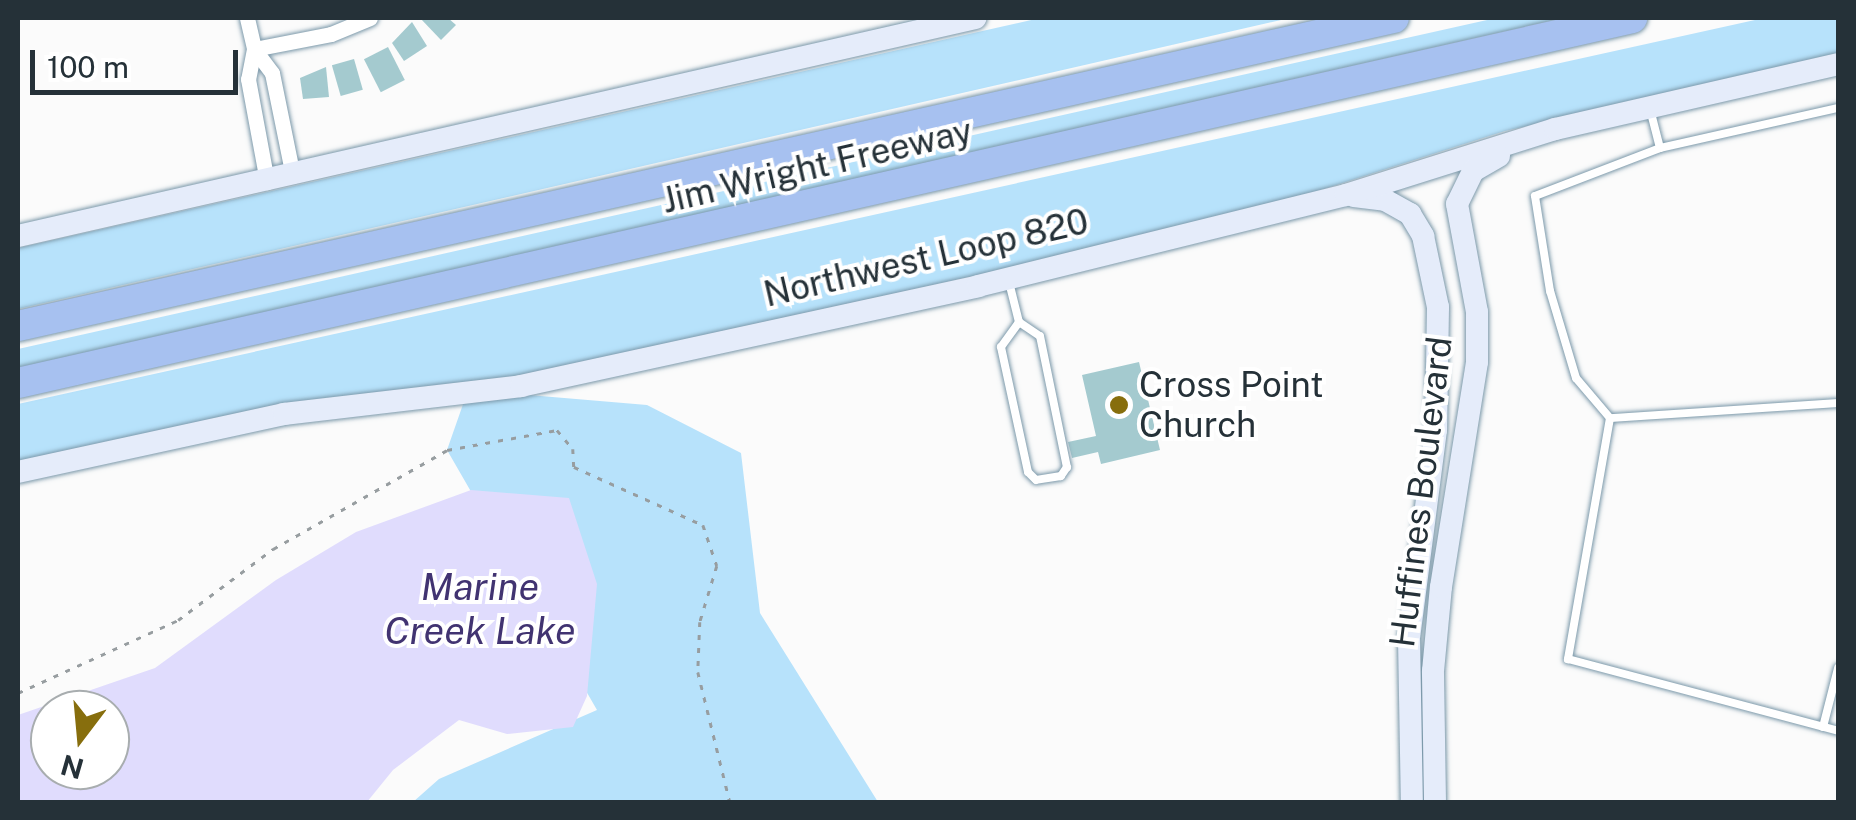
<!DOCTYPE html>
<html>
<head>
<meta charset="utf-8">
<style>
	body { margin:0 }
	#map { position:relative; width:1856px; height:820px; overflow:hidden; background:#fbfbfb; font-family:"Public Sans",sans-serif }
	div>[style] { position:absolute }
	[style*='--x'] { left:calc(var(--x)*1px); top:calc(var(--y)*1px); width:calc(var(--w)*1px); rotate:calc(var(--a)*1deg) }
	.green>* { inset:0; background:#b7e2fb }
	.water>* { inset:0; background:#e0dcfd }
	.building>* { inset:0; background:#a4cacf; transform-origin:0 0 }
	.path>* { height:2.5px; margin-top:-1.25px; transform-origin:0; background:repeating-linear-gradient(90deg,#979da0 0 5px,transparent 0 13px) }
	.roads { filter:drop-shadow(0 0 2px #7c99aa) drop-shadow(0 0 2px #7c99aa) }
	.lane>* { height:8px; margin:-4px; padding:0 4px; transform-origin:4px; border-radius:4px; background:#fff }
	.street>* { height:15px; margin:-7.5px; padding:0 7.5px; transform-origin:7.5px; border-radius:7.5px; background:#fff }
	.secondary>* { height:22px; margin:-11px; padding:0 11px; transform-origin:11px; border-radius:11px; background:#e5ecfa }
	.highway>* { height:30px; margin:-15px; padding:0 15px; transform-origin:15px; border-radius:15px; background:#a7c1f0 }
	.dots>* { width:28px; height:28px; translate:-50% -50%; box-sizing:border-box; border:5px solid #fff; border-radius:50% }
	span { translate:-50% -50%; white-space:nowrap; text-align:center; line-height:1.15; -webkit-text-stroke:8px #fff; paint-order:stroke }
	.street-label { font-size:35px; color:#253138 }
	.poi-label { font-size:35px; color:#253138 }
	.left { translate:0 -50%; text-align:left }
	.water-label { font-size:38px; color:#413371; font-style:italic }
	.frame { position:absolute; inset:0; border:20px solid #253138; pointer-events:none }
	.north { position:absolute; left:30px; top:690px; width:100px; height:100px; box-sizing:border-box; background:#fff; border:2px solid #a8adaf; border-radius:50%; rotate:196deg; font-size:28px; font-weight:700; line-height:40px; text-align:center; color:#253138 }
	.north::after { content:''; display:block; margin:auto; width:35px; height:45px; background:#876e0d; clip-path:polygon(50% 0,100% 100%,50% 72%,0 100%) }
	.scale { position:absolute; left:30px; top:50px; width:208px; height:45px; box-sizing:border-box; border:5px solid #253138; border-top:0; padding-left:12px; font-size:30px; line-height:35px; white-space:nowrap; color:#253138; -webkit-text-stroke:8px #fff; paint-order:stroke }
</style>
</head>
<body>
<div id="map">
	<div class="green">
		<i style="clip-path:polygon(1040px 18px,1290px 18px,18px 309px,18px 248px)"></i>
		<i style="clip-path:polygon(1496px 18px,1563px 18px,18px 369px,18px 349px)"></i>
		<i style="clip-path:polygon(1764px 18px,1838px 18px,1838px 56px,1505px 131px,1255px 211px,992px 272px,528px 374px,18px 462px,18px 404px)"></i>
		<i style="clip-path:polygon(468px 390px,647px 405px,741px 453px,760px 613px,878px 802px,413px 802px,439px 779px,597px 710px,447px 450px)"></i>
	</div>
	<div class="water">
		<i style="clip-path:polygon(evenodd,471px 490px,569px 498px,597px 584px,587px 696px,573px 727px,507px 734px,459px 720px,393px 770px,367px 802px,18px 802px,18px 715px,155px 668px,276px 580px,356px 532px,471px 490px,50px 710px,110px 710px,110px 770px,50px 770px,50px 710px)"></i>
	</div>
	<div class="building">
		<i style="clip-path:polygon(420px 18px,448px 18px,456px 25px,441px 40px)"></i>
		<i style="clip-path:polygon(412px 22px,427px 46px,404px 61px,392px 43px)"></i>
		<i style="left:388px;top:47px;width:37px;height:27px;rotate:63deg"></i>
		<i style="left:354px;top:59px;width:32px;height:23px;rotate:74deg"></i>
		<i style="clip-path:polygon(326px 67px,329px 97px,303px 99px,300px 78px)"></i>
		<i style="clip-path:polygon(1139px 362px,1160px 450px,1101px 464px,1098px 452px,1072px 458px,1068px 442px,1096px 436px,1082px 375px)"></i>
	</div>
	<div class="path">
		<i style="--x:18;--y:693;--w:176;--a:-24.5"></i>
		<i style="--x:178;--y:620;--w:119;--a:-36.8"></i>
		<i style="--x:273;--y:549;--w:200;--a:-29.6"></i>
		<i style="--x:447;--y:450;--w:112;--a:-10.3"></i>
		<i style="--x:557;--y:430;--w:25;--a:50"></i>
		<i style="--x:573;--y:449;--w:18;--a:87"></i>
		<i style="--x:574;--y:467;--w:141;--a:24.2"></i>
		<i style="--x:703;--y:525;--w:43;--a:71.1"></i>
		<i style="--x:717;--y:566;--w:59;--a:106.9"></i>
		<i style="--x:700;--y:622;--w:50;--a:92.3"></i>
		<i style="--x:698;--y:672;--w:134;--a:76.2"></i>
	</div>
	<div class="roads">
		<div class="lane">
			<i style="--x:1660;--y:148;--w:182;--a:-12.7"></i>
			<i style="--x:1009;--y:282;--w:41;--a:76"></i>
			<i style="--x:1019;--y:322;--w:25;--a:34"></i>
			<i style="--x:1040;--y:336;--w:134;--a:78.4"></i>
			<i style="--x:1067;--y:467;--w:11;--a:124"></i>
			<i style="--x:1061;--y:476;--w:25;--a:171"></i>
			<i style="--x:1036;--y:480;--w:11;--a:-135"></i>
			<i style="--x:1028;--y:472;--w:128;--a:-102.2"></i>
			<i style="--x:1001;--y:347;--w:31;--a:-54"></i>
			<i style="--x:1838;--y:403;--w:228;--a:176.2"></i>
			<i style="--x:1610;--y:418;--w:245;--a:99.9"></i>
			<i style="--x:1568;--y:659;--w:279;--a:14.9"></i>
			<i style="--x:1610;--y:418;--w:52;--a:-130.4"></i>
			<i style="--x:1576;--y:378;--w:91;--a:-106.6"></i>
			<i style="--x:1550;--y:291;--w:96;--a:-99"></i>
			<i style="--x:1535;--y:196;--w:134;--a:-21"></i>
			<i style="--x:1660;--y:148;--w:40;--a:-104.4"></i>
			<i style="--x:1823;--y:727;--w:61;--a:-75.7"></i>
		</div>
		<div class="street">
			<i style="--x:247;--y:18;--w:32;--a:77"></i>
			<i style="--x:254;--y:49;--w:31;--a:101"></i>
			<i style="--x:248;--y:79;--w:105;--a:79.5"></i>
			<i style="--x:254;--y:49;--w:30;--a:53"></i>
			<i style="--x:272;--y:73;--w:105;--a:78.5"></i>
			<i style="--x:254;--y:49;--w:78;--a:-11"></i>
			<i style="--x:331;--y:34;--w:42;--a:-22.3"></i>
		</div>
		<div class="secondary">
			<i style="--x:1354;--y:196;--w:31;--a:7"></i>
			<i style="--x:1385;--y:200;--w:29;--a:29"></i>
			<i style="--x:1410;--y:214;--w:26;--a:59"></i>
			<i style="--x:1423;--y:236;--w:73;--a:78.1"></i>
			<i style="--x:1438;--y:307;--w:123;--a:90.9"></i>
			<i style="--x:1436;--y:430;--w:210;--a:97.4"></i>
			<i style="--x:1409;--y:638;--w:164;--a:89"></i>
			<i style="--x:18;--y:236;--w:982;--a:-12.83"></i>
			<i style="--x:18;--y:472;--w:272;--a:-12.3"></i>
			<i style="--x:284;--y:414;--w:239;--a:-6.7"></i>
			<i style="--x:521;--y:386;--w:468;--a:-12.3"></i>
			<i style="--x:978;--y:286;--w:379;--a:-13.9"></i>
			<i style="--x:1346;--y:195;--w:219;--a:-17.5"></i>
			<i style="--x:1555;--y:129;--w:290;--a:-12.9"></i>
			<i style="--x:1435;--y:802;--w:131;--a:-90.9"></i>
			<i style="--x:1433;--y:671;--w:84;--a:-84.6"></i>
			<i style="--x:1441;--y:587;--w:228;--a:-80.9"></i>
			<i style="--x:1477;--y:362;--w:50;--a:-90"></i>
			<i style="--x:1477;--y:312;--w:110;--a:-100.5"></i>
			<i style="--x:1457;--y:204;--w:37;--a:-64"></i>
			<i style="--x:1473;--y:171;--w:30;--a:-30"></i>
		</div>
		<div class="highway">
			<i style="--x:18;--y:326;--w:1410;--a:-12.62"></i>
			<i style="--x:18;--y:383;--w:1655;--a:-12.74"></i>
		</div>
	</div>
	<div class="dots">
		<i style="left:1119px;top:405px;background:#876e0d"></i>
	</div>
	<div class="street-label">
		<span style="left:817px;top:166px;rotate:-13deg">Jim Wright Freeway</span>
		<span style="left:926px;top:258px;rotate:-13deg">Northwest Loop 820</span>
		<span style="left:1421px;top:492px;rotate:-83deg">Huffines Boulevard</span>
	</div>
	<div class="poi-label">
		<span class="left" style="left:1139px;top:405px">Cross Point<br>Church</span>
	</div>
	<div class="water-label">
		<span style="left:480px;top:609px">Marine<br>Creek Lake</span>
	</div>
	<div class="frame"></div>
	<div class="north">N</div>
	<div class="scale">100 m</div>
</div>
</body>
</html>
